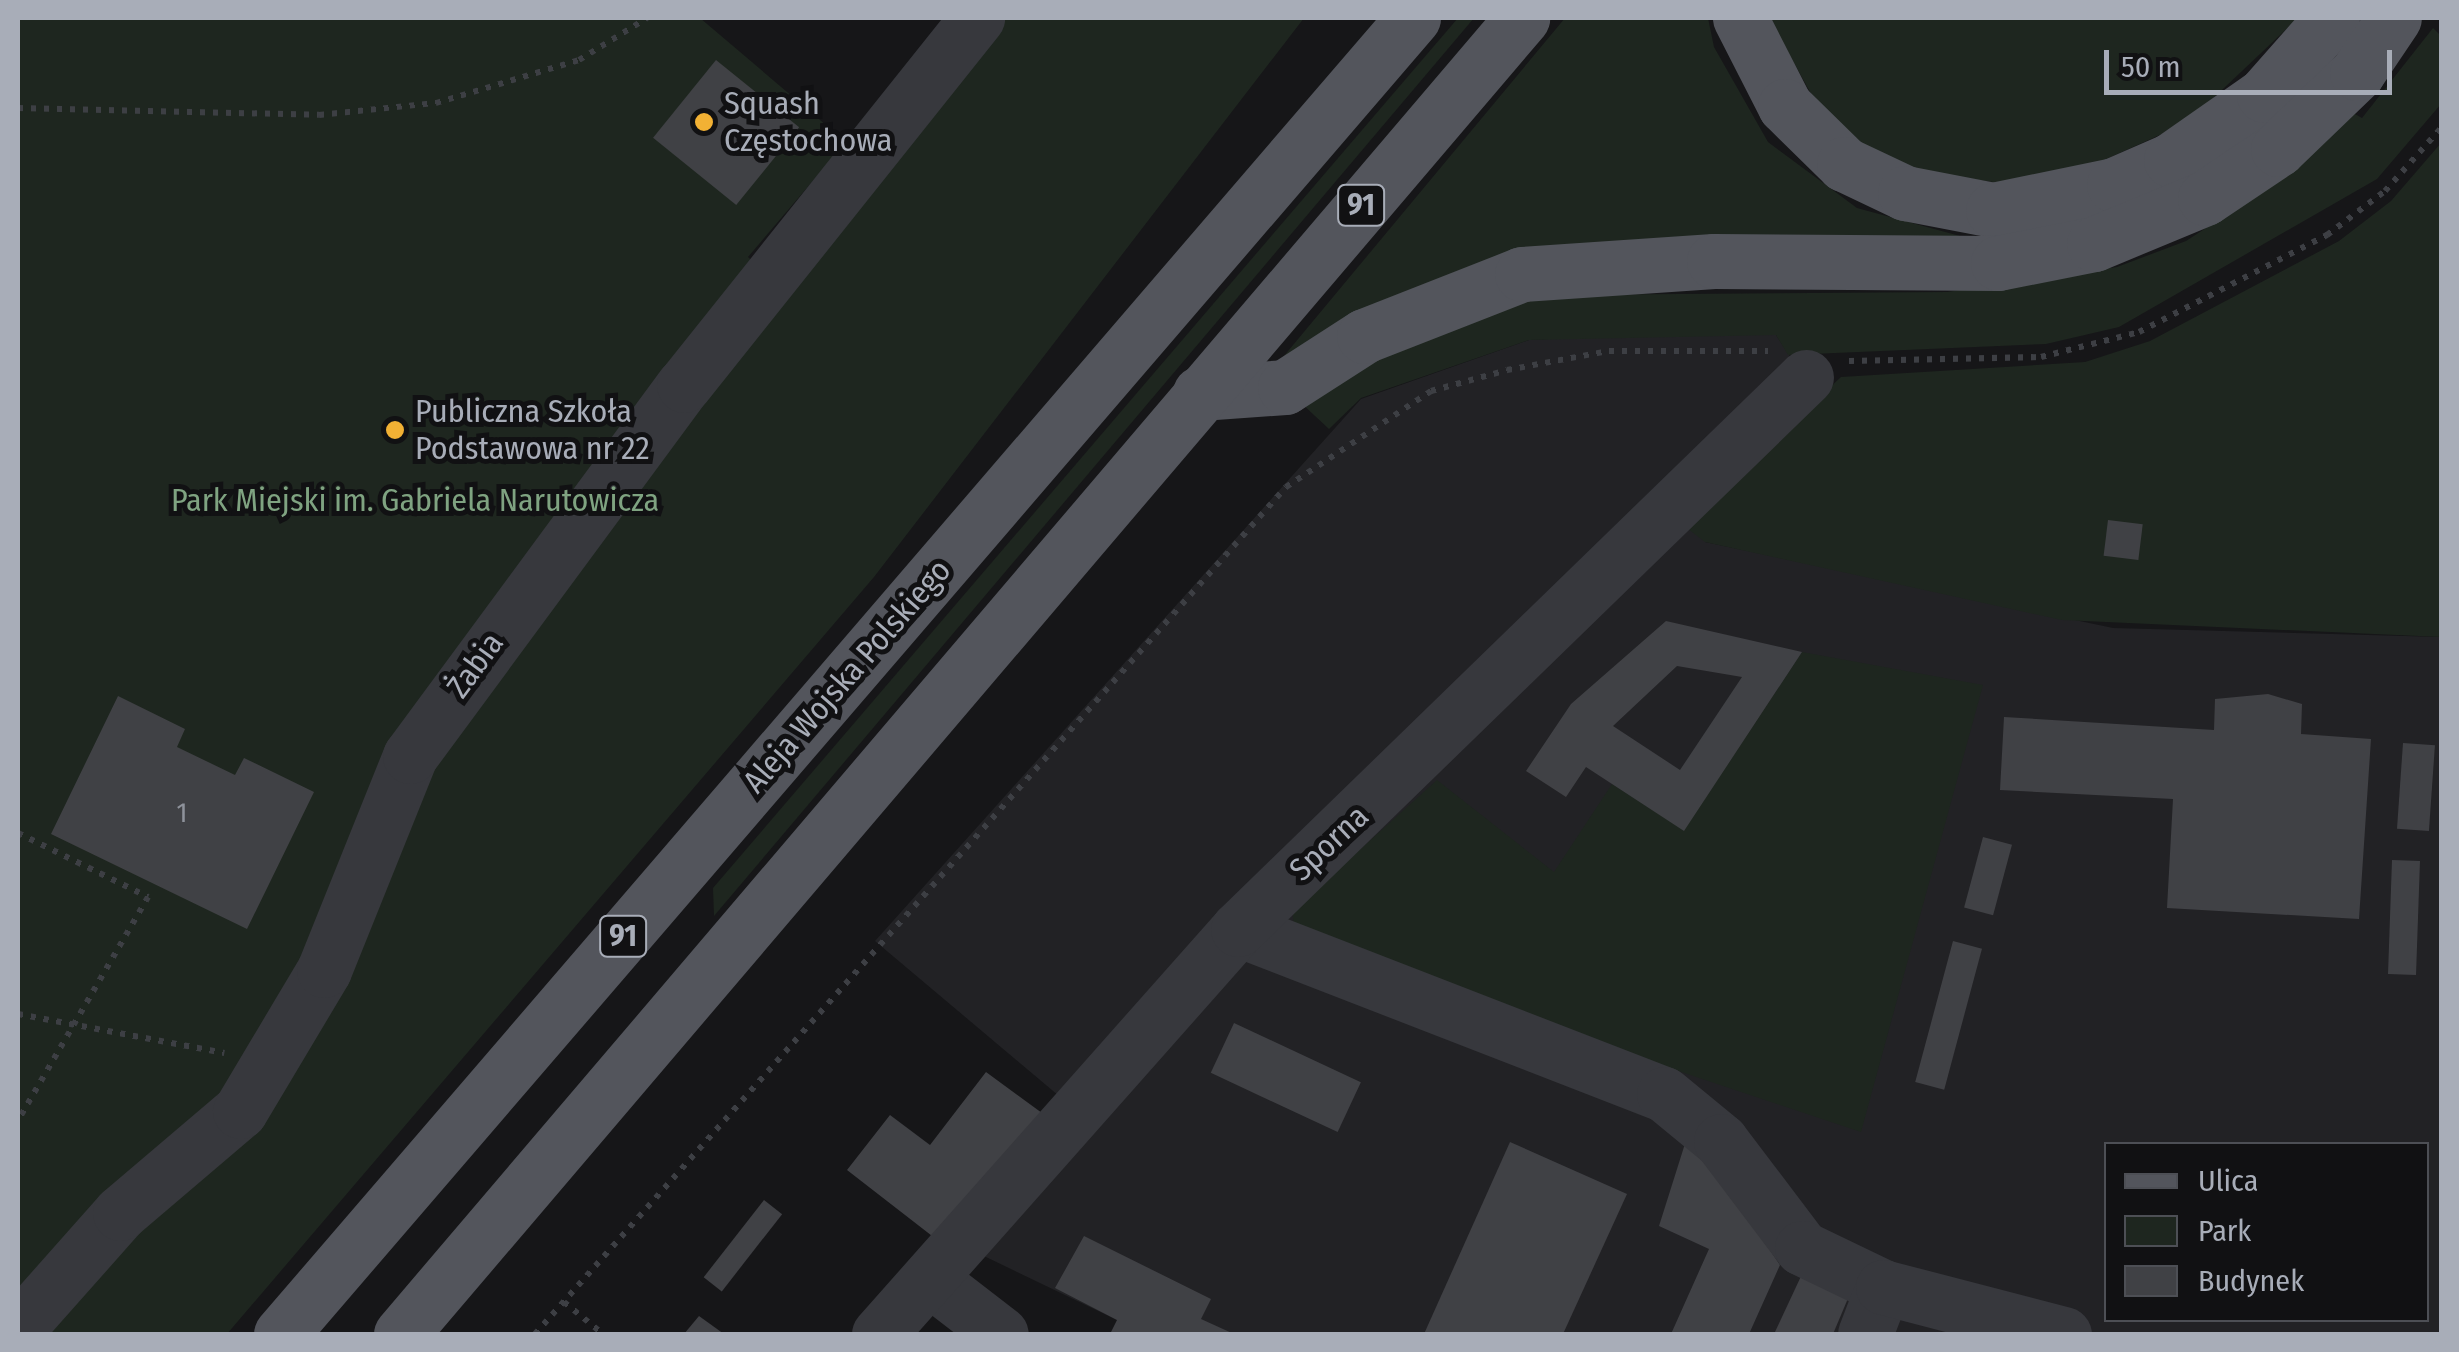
<!DOCTYPE html>
<html>
<head>
<meta charset="utf-8">
<style>
	body { margin:0 }
	#map { position:relative; width:2459px; height:1352px; overflow:hidden; background:#161618; font-family:"Fira Sans Condensed",sans-serif }
	div>[style] { position:absolute }
	[style*='--x'] { left:calc(var(--x)*1px); top:calc(var(--y)*1px); width:calc(var(--w)*1px); rotate:calc(var(--a)*1deg) }
	.built>* { inset:0; background:#222225 }
	.green>* { inset:0; background:#1e261f }
	.building>* { inset:0; background:#404145; transform-origin:0 0 }
	.path>* { height:6px; margin-top:-3px; transform-origin:0; background:repeating-linear-gradient(90deg,#3d3f44 0 5px,transparent 0 13px) }
	.minor>* { height:55px; margin:-27.5px; padding:0 27.5px; transform-origin:27.5px; border-radius:27.5px; background:#37383d }
	.major>* { height:55px; margin:-27.5px; padding:0 27.5px; transform-origin:27.5px; border-radius:27.5px; background:#53555c }
	.dots>* { width:28px; height:28px; translate:-50% -50%; box-sizing:border-box; border:5px solid #111113; border-radius:50% }
	span { translate:-50% -50%; white-space:nowrap; text-align:center; line-height:1.15; -webkit-text-stroke:10px #111113; paint-order:stroke }
	.number-label { font-size:28px; color:#8e929b }
	.number-label span { -webkit-text-stroke-width:0 }
	.shield-label span { padding:2px 8px; background:#111113; border:2px solid; border-radius:8px; -webkit-text-stroke-width:0 }
	.shield-label { font-size:30px; color:#a8adb8; font-weight:700 }
	.poi-label { font-size:32px; color:#a8adb8 }
	.left { translate:0 -50%; text-align:left }
	.park-label { font-size:32px; color:#7fa381 }
	.street-label { font-size:32px; color:#a8adb8 }
	.frame { position:absolute; inset:0; border:20px solid #a8adb8; pointer-events:none }
	.legend { position:absolute; left:2104px; top:1142px; width:325px; height:180px; box-sizing:border-box; background:#111113; border:2px solid #4d4f55; margin:0; padding:12px 18px; list-style:none; font-size:30px; color:#a8adb8 }
	.legend li { display:flex; align-items:center; gap:20px; height:50px }
	.legend b { width:50px; border:2px solid #4d4f55 }
	.scale { position:absolute; left:2104px; top:50px; width:288px; height:45px; box-sizing:border-box; border:5px solid #a8adb8; border-top:0; padding-left:12px; font-size:30px; line-height:35px; white-space:nowrap; color:#a8adb8; -webkit-text-stroke:8px #111113; paint-order:stroke }
</style>
</head>
<body>
<div id="map">
	<div class="built">
		<i style="clip-path:polygon(evenodd,1690px 332px,1776px 335px,1815px 394px,1705px 542px,2113px 628px,2441px 637px,2439px 1334px,1146px 1334px,959px 1244px,1078px 1112px,875px 941px,1361px 399px,1529px 340px,1690px 332px,2106px 1144px,2426px 1144px,2426px 1320px,2106px 1320px,2106px 1144px)"></i>
	</div>
	<div class="green">
		<i style="clip-path:polygon(18px 18px,700px 18px,846px 142px,748px 257px,785px 291px,996px 18px,1304px 18px,874px 577px,227px 1334px,18px 1334px)"></i>
		<i style="clip-path:polygon(1458px 18px,1474px 18px,714px 916px,713px 888px)"></i>
		<i style="clip-path:polygon(1565px 18px,1708px 18px,1714px 47px,1768px 142px,1857px 208px,1960px 236px,1597px 248px,1269px 374px)"></i>
		<i style="clip-path:polygon(1769px 18px,2298px 18px,2204px 107px,2162px 134px,2082px 170px,2001px 183px,1922px 173px,1866px 147px,1819px 108px)"></i>
		<i style="clip-path:polygon(2433px 28px,2441px 36px,2441px 104px,2377px 179px,2119px 327px,2046px 344px,1788px 355px,1776px 335px,1529px 340px,1361px 398px,1329px 429px,1300px 402px,1423px 328px,1548px 295px,1947px 292px,2117px 267px,2186px 241px,2281px 179px,2353px 113px,2362px 118px)"></i>
		<i style="clip-path:polygon(2441px 143px,2441px 637px,2062px 620px,1705px 542px,1683px 525px,1841px 377px,2085px 362px,2150px 341px,2339px 241px,2391px 201px)"></i>
		<i style="clip-path:polygon(1802px 652px,1983px 685px,1861px 1132px,1559px 1031px,1294px 924px,1292px 911px,1437px 780px,1554px 872px,1612px 784px,1684px 830px)"></i>
	</div>
	<div class="building">
		<i style="left:716px;top:60px;width:107px;height:100px;rotate:39deg"></i>
		<i style="left:2108px;top:520px;width:35px;height:36px;rotate:7deg"></i>
		<i style="clip-path:polygon(evenodd,1666px 621px,1802px 652px,1684px 831px,1586px 767px,1566px 797px,1526px 771px,1571px 704px,1666px 621px,1677px 666px,1742px 677px,1680px 770px,1613px 726px,1677px 666px)"></i>
		<i style="clip-path:polygon(2268px 694px,2302px 704px,2301px 734px,2371px 739px,2359px 919px,2167px 908px,2173px 799px,2000px 790px,2004px 717px,2214px 730px,2215px 699px)"></i>
		<i style="clip-path:polygon(118px 696px,185px 729px,177px 747px,235px 775px,244px 758px,314px 792px,247px 929px,51px 834px)"></i>
		<i style="left:2403px;top:743px;width:32px;height:86px;rotate:4deg"></i>
		<i style="left:1983px;top:837px;width:30px;height:73px;rotate:15deg"></i>
		<i style="left:2392px;top:860px;width:28px;height:114px;rotate:2deg"></i>
		<i style="left:1953px;top:941px;width:30px;height:146px;rotate:15deg"></i>
		<i style="left:1234px;top:1023px;width:140px;height:55px;rotate:25deg"></i>
		<i style="clip-path:polygon(986px 1072px,1042px 1113px,945px 1246px,847px 1170px,890px 1115px,930px 1145px)"></i>
		<i style="clip-path:polygon(1689px 1131px,1780px 1265px,1749px 1334px,1671px 1334px,1709px 1249px,1659px 1226px)"></i>
		<i style="clip-path:polygon(1510px 1142px,1627px 1194px,1563px 1334px,1424px 1334px)"></i>
		<i style="left:764px;top:1200px;width:23px;height:98px;rotate:38deg"></i>
		<i style="clip-path:polygon(1084px 1236px,1211px 1299px,1201px 1319px,1234px 1334px,1110px 1334px,1117px 1320px,1055px 1288px)"></i>
		<i style="clip-path:polygon(1803px 1272px,1849px 1296px,1833px 1334px,1774px 1334px)"></i>
		<i style="clip-path:polygon(699px 1316px,724px 1334px,684px 1334px)"></i>
	</div>
	<div class="path">
		<i style="--x:18;--y:108;--w:301;--a:1.3"></i>
		<i style="--x:319;--y:115;--w:118;--a:-5.9"></i>
		<i style="--x:436;--y:103;--w:149;--a:-16.7"></i>
		<i style="--x:579;--y:60;--w:80;--a:-31.7"></i>
		<i style="--x:1849;--y:361;--w:192;--a:-1.2"></i>
		<i style="--x:2041;--y:357;--w:101;--a:-14.3"></i>
		<i style="--x:2139;--y:332;--w:212;--a:-27.3"></i>
		<i style="--x:2327;--y:235;--w:73;--a:-37.2"></i>
		<i style="--x:2385;--y:191;--w:86;--a:-48.3"></i>
		<i style="--x:18;--y:833;--w:145;--a:26.2"></i>
		<i style="--x:148;--y:897;--w:258;--a:120.2"></i>
		<i style="--x:18;--y:1014;--w:210;--a:10.7"></i>
		<i style="--x:564;--y:1302;--w:50;--a:39.4"></i>
		<i style="--x:535;--y:1334;--w:1132;--a:-48.44"></i>
		<i style="--x:1286;--y:487;--w:174;--a:-33.5"></i>
		<i style="--x:1431;--y:391;--w:79;--a:-15.4"></i>
		<i style="--x:1507;--y:370;--w:104;--a:-10.6"></i>
		<i style="--x:1609;--y:351;--w:159;--a:0"></i>
	</div>
	<div class="minor">
		<i style="--x:1238;--y:929;--w:457;--a:21.2"></i>
		<i style="--x:1664;--y:1094;--w:74;--a:39.5"></i>
		<i style="--x:1721;--y:1141;--w:134;--a:52.9"></i>
		<i style="--x:1802;--y:1248;--w:90;--a:25.7"></i>
		<i style="--x:1883;--y:1287;--w:50;--a:111"></i>
		<i style="--x:931;--y:1280;--w:88;--a:37.6"></i>
		<i style="--x:1883;--y:1287;--w:187;--a:14.6"></i>
		<i style="--x:18;--y:1328;--w:154;--a:-48.4"></i>
		<i style="--x:120;--y:1213;--w:157;--a:-40.4"></i>
		<i style="--x:240;--y:1111;--w:164;--a:-59.2"></i>
		<i style="--x:324;--y:970;--w:231;--a:-68.1"></i>
		<i style="--x:410;--y:756;--w:461;--a:-53.6"></i>
		<i style="--x:684;--y:385;--w:470;--a:-51.4"></i>
		<i style="--x:879;--y:1334;--w:541;--a:-48.45"></i>
		<i style="--x:1238;--y:929;--w:792;--a:-44.18"></i>
	</div>
	<div class="major">
		<i style="--x:1740;--y:18;--w:99;--a:62.9"></i>
		<i style="--x:1785;--y:106;--w:83;--a:44.5"></i>
		<i style="--x:1844;--y:164;--w:68;--a:25.4"></i>
		<i style="--x:1905;--y:193;--w:90;--a:10.9"></i>
		<i style="--x:1993;--y:210;--w:124;--a:-11.7"></i>
		<i style="--x:2114;--y:185;--w:62;--a:-23.7"></i>
		<i style="--x:2171;--y:160;--w:113;--a:-35"></i>
		<i style="--x:2264;--y:95;--w:103;--a:-48.6"></i>
		<i style="--x:1200;--y:393;--w:85;--a:-4"></i>
		<i style="--x:1285;--y:387;--w:94;--a:-32.8"></i>
		<i style="--x:1364;--y:336;--w:170;--a:-21.4"></i>
		<i style="--x:1522;--y:274;--w:192;--a:-3.9"></i>
		<i style="--x:1714;--y:261;--w:284;--a:0.4"></i>
		<i style="--x:1998;--y:263;--w:98;--a:-11.2"></i>
		<i style="--x:2094;--y:244;--w:120;--a:-22.5"></i>
		<i style="--x:2205;--y:198;--w:88;--a:-33.9"></i>
		<i style="--x:2278;--y:149;--w:110;--a:-43.9"></i>
		<i style="--x:2357;--y:73;--w:66;--a:-56.1"></i>
		<i style="--x:281;--y:1334;--w:1736;--a:-49.3"></i>
		<i style="--x:401;--y:1334;--w:1729;--a:-49.57"></i>
	</div>
	<div class="dots">
		<i style="left:704px;top:122px;background:#f2b134"></i>
		<i style="left:395px;top:430px;background:#f2b134"></i>
	</div>
	<div class="number-label">
		<span style="left:182px;top:813px">1</span>
	</div>
	<div class="shield-label">
		<span style="left:1361px;top:205px">91</span>
		<span style="left:623px;top:936px">91</span>
	</div>
	<div class="poi-label">
		<span class="left" style="left:724px;top:122px">Squash<br>Częstochowa</span>
		<span class="left" style="left:415px;top:430px">Publiczna Szkoła<br>Podstawowa nr 22</span>
	</div>
	<div class="park-label">
		<span style="left:415px;top:500px">Park Miejski im. Gabriela Narutowicza</span>
	</div>
	<div class="street-label">
		<span style="left:475px;top:665px;rotate:-54deg">Żabia</span>
		<span style="left:847px;top:676px;rotate:-49deg">Aleja Wojska Polskiego</span>
		<span style="left:1329px;top:843px;rotate:-43deg">Sporna</span>
	</div>
	<div class="frame"></div>
	<ul class="legend">
	<li><b style="height:12px;background:#53555c"></b>Ulica</li>
	<li><b style="height:28px;background:#1e261f"></b>Park</li>
	<li><b style="height:28px;background:#404145"></b>Budynek</li>
	</ul>
	<div class="scale">50 m</div>
</div>
</body>
</html>
